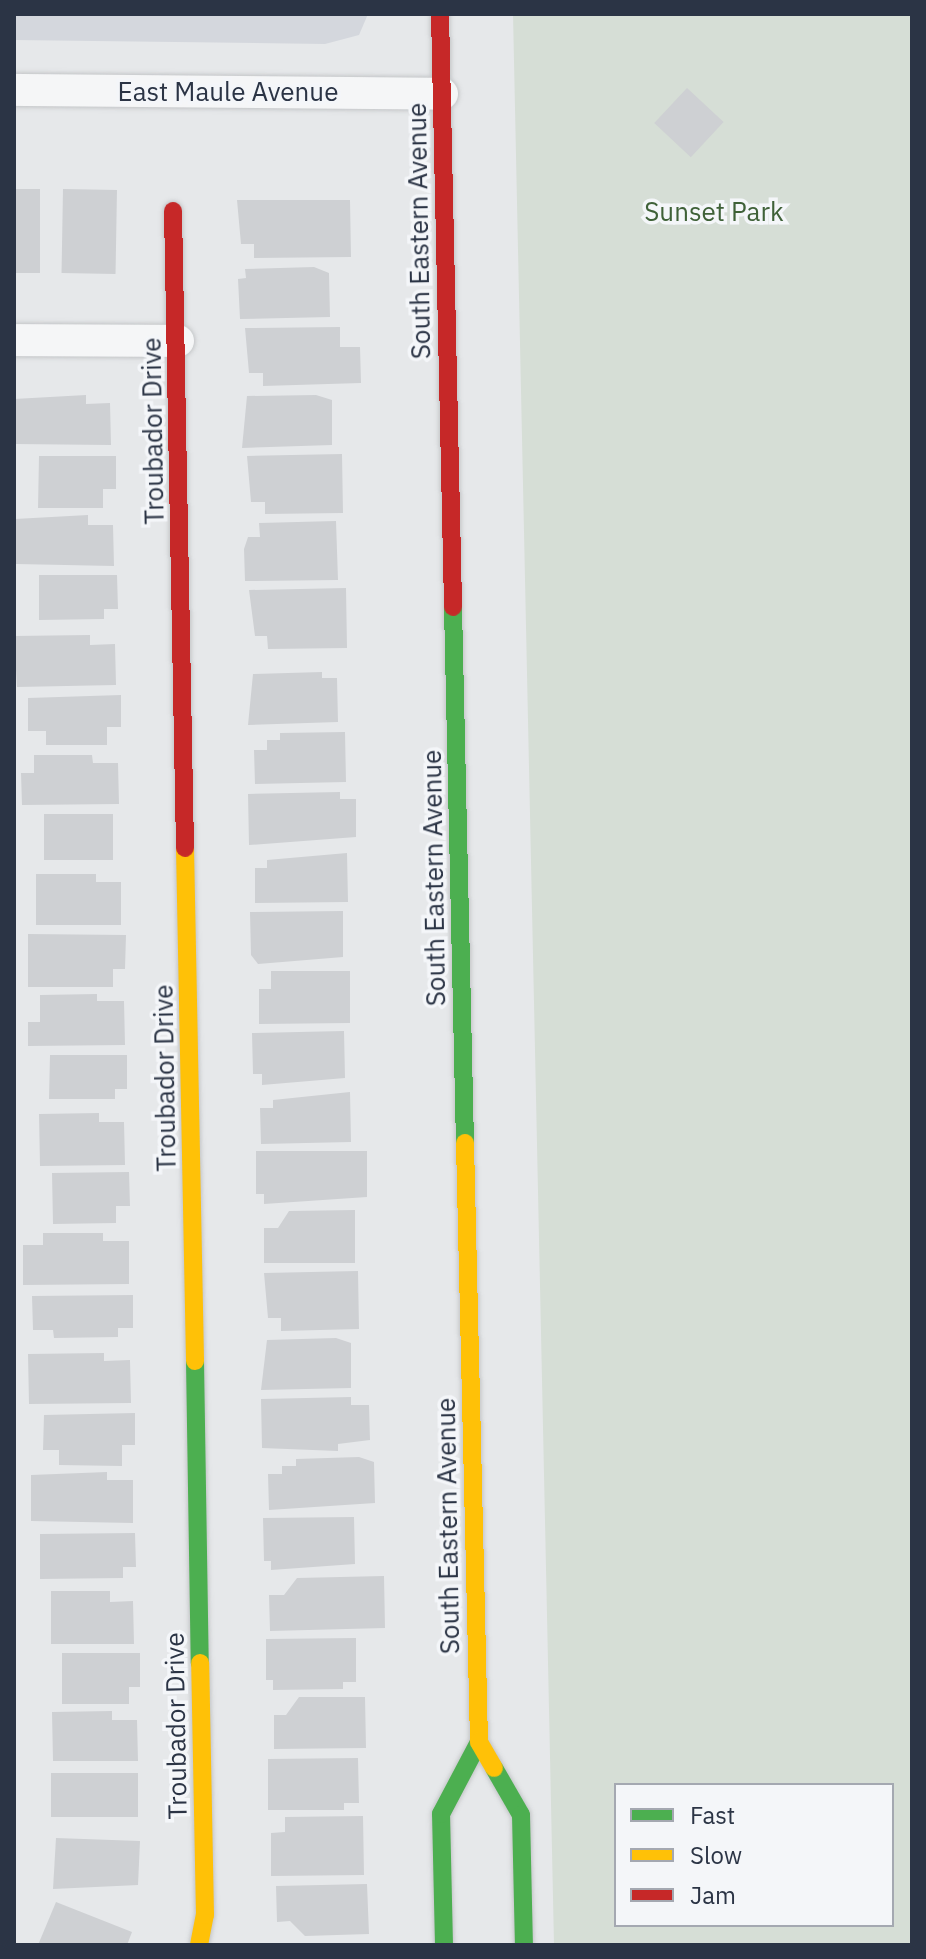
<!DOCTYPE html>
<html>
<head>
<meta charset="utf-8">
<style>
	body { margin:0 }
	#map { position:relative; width:926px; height:1959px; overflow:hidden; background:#e6e8ea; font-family:"IBM Plex Sans",sans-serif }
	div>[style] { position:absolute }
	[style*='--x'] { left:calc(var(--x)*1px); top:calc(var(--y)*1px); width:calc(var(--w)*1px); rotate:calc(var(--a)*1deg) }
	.built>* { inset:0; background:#d4d7dd }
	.green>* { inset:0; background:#d6ded6 }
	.building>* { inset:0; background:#ced0d3; transform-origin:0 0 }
	.roads { filter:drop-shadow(0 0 2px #c4c6c8) drop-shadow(0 0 2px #c4c6c8) }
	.street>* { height:32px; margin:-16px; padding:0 16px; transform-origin:16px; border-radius:16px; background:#f5f6f7 }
	.fast>* { height:18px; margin:-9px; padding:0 9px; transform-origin:9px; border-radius:9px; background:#4caf50 }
	.slow>* { height:18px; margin:-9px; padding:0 9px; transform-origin:9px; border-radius:9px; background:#ffc107 }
	.jam>* { height:18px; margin:-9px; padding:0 9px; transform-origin:9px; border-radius:9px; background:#c62828 }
	span { translate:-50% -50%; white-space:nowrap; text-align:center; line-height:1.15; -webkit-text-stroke:7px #f4f6f9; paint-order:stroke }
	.street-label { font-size:26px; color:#2b3445 }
	.park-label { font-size:26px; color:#3f6138 }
	.frame { position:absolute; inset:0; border:16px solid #2b3445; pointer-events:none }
	.legend { position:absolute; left:614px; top:1783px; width:280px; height:144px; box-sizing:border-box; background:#f4f6f9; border:2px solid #a4a8b1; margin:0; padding:10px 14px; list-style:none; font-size:24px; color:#2b3445 }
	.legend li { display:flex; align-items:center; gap:16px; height:40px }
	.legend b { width:40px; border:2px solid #a4a8b1 }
</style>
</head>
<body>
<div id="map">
	<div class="built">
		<i style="clip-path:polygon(14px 14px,368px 14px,359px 35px,325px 44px,14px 40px)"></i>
	</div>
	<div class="green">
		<i style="clip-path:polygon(evenodd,513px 14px,912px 14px,912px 1945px,554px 1945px,513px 14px,616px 1785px,892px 1785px,892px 1925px,616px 1925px,616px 1785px)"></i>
	</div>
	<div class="building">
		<i style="left:687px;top:88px;width:50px;height:48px;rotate:43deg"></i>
		<i style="left:14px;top:189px;width:26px;height:84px"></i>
		<i style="left:63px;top:189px;width:54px;height:84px;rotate:1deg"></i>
		<i style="clip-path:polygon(237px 200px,350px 200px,351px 257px,254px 258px,254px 244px,241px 244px)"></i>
		<i style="clip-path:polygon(314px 267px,329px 273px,330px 317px,240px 319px,238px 279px,246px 278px,245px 269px)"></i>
		<i style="clip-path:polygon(340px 327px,340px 347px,360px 347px,361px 383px,263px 386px,263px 373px,249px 373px,245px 328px)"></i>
		<i style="clip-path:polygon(86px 395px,86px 404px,110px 403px,111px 445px,15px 444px,14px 399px)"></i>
		<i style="clip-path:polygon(316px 395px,332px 400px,332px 445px,242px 448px,247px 396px)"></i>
		<i style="clip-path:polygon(342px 454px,343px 513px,265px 514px,265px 502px,251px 502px,247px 456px)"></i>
		<i style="clip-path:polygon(39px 456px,116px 456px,116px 489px,103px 489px,103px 508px,38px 508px)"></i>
		<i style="clip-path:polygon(88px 515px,88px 525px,113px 525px,114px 566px,16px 564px,15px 519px)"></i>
		<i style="clip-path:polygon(336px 521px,338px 580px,245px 581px,244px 549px,248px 537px,260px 537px,259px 523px)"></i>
		<i style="clip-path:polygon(39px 575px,117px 575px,118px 609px,104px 609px,104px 619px,39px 620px)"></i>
		<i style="clip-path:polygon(346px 588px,347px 648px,268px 649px,267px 636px,255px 636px,249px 590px)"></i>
		<i style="clip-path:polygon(90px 635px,90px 645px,115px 644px,116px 685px,17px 687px,14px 636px)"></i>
		<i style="clip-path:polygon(322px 672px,322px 678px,337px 678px,338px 722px,248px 725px,253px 674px)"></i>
		<i style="clip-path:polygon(121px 695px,121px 727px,107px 727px,107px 745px,46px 745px,46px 731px,28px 731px,28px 698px)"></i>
		<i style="clip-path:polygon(345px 732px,346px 782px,255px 784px,254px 750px,267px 750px,267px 740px,280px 740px,280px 733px)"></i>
		<i style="clip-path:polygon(34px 755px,92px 755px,93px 763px,118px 763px,119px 804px,22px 805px,21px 773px,34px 773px)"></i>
		<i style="clip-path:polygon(340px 792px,340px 799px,356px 799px,356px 837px,249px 845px,248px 794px)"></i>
		<i style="left:44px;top:814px;width:69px;height:46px"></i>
		<i style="clip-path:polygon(347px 853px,348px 902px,255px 903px,255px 868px,267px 868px,267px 860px)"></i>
		<i style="clip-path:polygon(36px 874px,96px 874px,96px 882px,121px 882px,121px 925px,36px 925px)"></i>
		<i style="clip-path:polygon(343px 911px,343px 957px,258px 964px,251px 955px,250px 912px)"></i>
		<i style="clip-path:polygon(28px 934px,126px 935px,125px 969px,113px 969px,113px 987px,28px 987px)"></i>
		<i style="clip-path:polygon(271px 971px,350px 971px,350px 1023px,259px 1024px,259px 989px,271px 989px)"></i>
		<i style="clip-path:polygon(97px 994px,97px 1001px,124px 1001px,125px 1045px,28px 1046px,28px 1022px,40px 1022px,40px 995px)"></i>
		<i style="clip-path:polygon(344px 1031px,345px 1078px,262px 1085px,262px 1074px,253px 1074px,252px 1033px)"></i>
		<i style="clip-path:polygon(50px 1055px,127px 1055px,127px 1089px,115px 1089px,115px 1099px,49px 1099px)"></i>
		<i style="clip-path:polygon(350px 1092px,351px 1142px,261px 1144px,260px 1108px,273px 1108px,273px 1100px)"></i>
		<i style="clip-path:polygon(99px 1113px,99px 1122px,124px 1122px,125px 1165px,40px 1166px,39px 1114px)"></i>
		<i style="clip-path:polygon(256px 1151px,367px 1151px,367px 1197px,264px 1204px,264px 1194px,256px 1194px)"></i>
		<i style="clip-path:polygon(129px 1172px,130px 1206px,116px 1206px,116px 1223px,53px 1224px,52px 1173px)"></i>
		<i style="clip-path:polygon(355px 1210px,355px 1263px,264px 1263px,264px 1228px,278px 1228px,289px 1211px)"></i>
		<i style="clip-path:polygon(43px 1233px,103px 1233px,103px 1241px,129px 1241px,129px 1284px,23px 1285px,23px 1245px,43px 1245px)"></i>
		<i style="clip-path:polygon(358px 1271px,359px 1329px,281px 1331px,281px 1318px,268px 1318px,264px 1273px)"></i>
		<i style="clip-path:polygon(133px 1295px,133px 1328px,118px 1328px,118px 1337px,54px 1338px,53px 1330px,33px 1330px,32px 1296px)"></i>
		<i style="clip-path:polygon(336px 1338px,351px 1343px,351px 1388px,261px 1390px,267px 1340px)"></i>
		<i style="clip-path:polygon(104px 1353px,104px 1361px,130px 1360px,131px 1403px,29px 1404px,28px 1354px)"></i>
		<i style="clip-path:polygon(351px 1397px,351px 1405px,369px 1405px,370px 1440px,338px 1444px,338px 1451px,262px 1448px,261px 1399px)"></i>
		<i style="clip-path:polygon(135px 1413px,135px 1445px,122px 1445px,122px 1466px,59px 1465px,59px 1450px,43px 1450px,44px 1415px)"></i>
		<i style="clip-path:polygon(359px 1457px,374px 1462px,375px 1503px,269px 1510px,268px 1474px,282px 1474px,282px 1466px,296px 1466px,296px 1459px)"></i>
		<i style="clip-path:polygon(107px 1472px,107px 1480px,133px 1480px,133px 1523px,31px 1521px,31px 1475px)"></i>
		<i style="clip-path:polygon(354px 1517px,355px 1564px,271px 1570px,271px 1561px,264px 1561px,263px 1518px)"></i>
		<i style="clip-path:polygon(135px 1533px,136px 1567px,123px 1567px,123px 1578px,40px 1579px,40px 1534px)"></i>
		<i style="clip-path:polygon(384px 1576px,385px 1628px,270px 1631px,269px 1595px,284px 1595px,297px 1578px)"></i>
		<i style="clip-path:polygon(51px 1591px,110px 1591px,110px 1602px,133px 1601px,134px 1644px,51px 1644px)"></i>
		<i style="clip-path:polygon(356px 1638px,356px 1682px,343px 1682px,343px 1689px,273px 1690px,273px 1680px,266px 1680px,266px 1639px)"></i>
		<i style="clip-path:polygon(62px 1653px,140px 1653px,140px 1687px,129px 1687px,129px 1704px,62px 1704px)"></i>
		<i style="clip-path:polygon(299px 1697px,365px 1697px,366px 1748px,274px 1749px,274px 1715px,286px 1715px)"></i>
		<i style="clip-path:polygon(112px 1711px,112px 1720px,137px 1720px,138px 1761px,53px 1761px,52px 1712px)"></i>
		<i style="clip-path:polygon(358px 1758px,359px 1803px,344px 1803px,344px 1810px,268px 1810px,268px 1759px)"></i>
		<i style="left:51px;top:1773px;width:87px;height:44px"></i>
		<i style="clip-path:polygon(363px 1816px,364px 1875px,271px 1876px,271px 1833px,285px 1832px,285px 1817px)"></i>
		<i style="clip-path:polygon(56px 1838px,140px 1841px,138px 1885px,53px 1889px)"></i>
		<i style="clip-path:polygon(367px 1884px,369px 1934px,305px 1936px,290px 1921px,277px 1922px,276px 1886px)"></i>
		<i style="clip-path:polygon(56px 1902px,132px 1932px,127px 1945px,38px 1945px)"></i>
	</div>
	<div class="roads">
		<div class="street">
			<i style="--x:14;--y:90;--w:428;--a:0.5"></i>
			<i style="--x:14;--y:340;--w:164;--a:0.3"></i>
		</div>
		<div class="fast">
			<i style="--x:453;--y:607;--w:536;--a:88.72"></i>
			<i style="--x:195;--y:1361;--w:302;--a:89.1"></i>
			<i style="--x:494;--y:1768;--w:54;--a:60.1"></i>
			<i style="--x:521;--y:1815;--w:130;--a:88.7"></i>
			<i style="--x:444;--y:1945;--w:131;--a:-91.3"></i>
			<i style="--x:441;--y:1814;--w:81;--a:-62.2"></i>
		</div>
		<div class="slow">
			<i style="--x:185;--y:848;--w:513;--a:88.88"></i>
			<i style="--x:465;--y:1143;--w:599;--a:88.66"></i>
			<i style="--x:479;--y:1742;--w:30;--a:60"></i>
			<i style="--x:199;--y:1945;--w:31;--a:-79"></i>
			<i style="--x:205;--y:1915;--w:252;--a:-91.1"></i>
		</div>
		<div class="jam">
			<i style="--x:440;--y:14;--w:593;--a:88.74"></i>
			<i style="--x:173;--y:211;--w:637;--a:88.92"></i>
		</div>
	</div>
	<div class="street-label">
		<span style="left:228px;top:92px">East Maule Avenue</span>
		<span style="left:419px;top:231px;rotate:-91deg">South Eastern Avenue</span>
		<span style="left:153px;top:431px;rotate:-91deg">Troubador Drive</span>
		<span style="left:434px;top:878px;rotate:-91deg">South Eastern Avenue</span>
		<span style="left:165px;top:1078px;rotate:-91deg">Troubador Drive</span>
		<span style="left:448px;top:1526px;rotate:-91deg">South Eastern Avenue</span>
		<span style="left:176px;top:1726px;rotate:-91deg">Troubador Drive</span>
	</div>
	<div class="park-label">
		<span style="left:714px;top:212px">Sunset Park</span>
	</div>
	<div class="frame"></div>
	<ul class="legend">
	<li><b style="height:10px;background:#4caf50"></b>Fast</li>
	<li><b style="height:10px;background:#ffc107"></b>Slow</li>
	<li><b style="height:10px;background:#c62828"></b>Jam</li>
	</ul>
</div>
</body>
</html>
